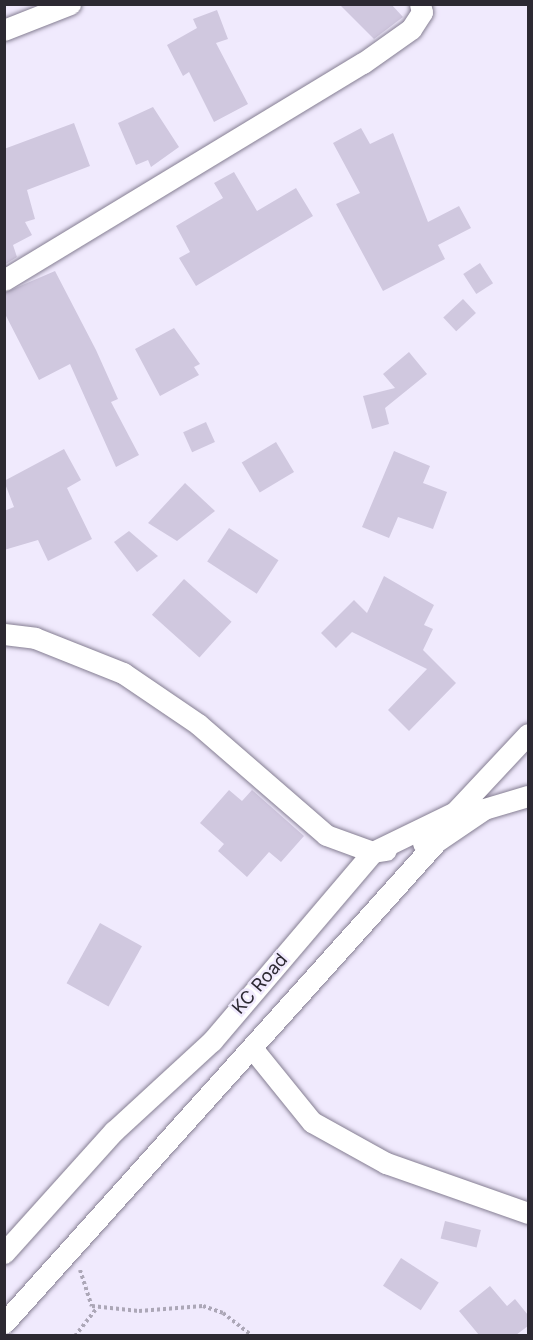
<!DOCTYPE html>
<html>
<head>
<meta charset="utf-8">
<style>
	body { margin:0 }
	#map { position:relative; width:533px; height:1340px; overflow:hidden; background:#f0eafd; font-family:Inter,sans-serif }
	div>[style] { position:absolute }
	[style*='--x'] { left:calc(var(--x)*1px); top:calc(var(--y)*1px); width:calc(var(--w)*1px); rotate:calc(var(--a)*1deg) }
	.building>* { inset:0; background:#d0c8df; transform-origin:0 0 }
	.path>* { height:4px; margin-top:-2px; transform-origin:0; background:repeating-linear-gradient(90deg,#aca7b7 0 3px,transparent 0 6px) }
	.roads { filter:drop-shadow(0 0 2px #857e92) drop-shadow(0 0 2px #857e92) }
	.street>* { height:21px; margin:-10.5px; padding:0 10.5px; transform-origin:10.5px; border-radius:10.5px; background:#fff }
	span { translate:-50% -50%; white-space:nowrap; text-align:center; line-height:1.15; -webkit-text-stroke:5px #f0eafd; paint-order:stroke }
	.street-label { font-size:18px; color:#2c2932 }
	.frame { position:absolute; inset:0; border:6px solid #2c2932; pointer-events:none }
</style>
</head>
<body>
<div id="map">
	<div class="building">
		<i style="clip-path:polygon(339px 4px,391px 4px,403px 17px,374px 39px)"></i>
		<i style="clip-path:polygon(217px 10px,228px 39px,216px 43px,248px 104px,214px 122px,189px 72px,183px 76px,167px 45px,197px 28px,193px 19px)"></i>
		<i style="clip-path:polygon(153px 107px,179px 147px,151px 167px,148px 160px,136px 165px,118px 123px)"></i>
		<i style="clip-path:polygon(74px 123px,90px 166px,27px 190px,35px 219px,25px 222px,32px 235px,13px 245px,17px 257px,4px 265px,4px 149px)"></i>
		<i style="clip-path:polygon(361px 128px,370px 144px,393px 133px,428px 222px,459px 206px,471px 228px,438px 245px,445px 259px,383px 291px,336px 204px,360px 193px,333px 143px)"></i>
		<i style="clip-path:polygon(234px 172px,257px 211px,296px 188px,313px 216px,196px 286px,179px 258px,190px 252px,176px 226px,223px 198px,214px 183px)"></i>
		<i style="left:480px;top:263px;width:24px;height:20px;rotate:57deg"></i>
		<i style="clip-path:polygon(55px 271px,96px 350px,118px 399px,111px 402px,139px 455px,116px 467px,70px 364px,39px 380px,4px 312px,4px 293px)"></i>
		<i style="left:463px;top:299px;width:19px;height:27px;rotate:47deg"></i>
		<i style="clip-path:polygon(174px 328px,200px 364px,194px 367px,199px 375px,160px 396px,135px 349px)"></i>
		<i style="clip-path:polygon(409px 352px,427px 374px,385px 408px,389px 424px,372px 429px,363px 396px,395px 388px,383px 374px)"></i>
		<i style="left:206px;top:422px;width:22px;height:25px;rotate:66deg"></i>
		<i style="left:276px;top:442px;width:35px;height:40px;rotate:59deg"></i>
		<i style="clip-path:polygon(64px 449px,81px 480px,67px 488px,92px 539px,48px 561px,38px 540px,4px 550px,4px 511px,14px 507px,4px 481px)"></i>
		<i style="clip-path:polygon(394px 451px,430px 466px,423px 483px,447px 492px,433px 529px,398px 517px,389px 538px,362px 527px)"></i>
		<i style="clip-path:polygon(185px 483px,215px 511px,177px 541px,148px 523px)"></i>
		<i style="left:229px;top:528px;width:59px;height:40px;rotate:33deg"></i>
		<i style="clip-path:polygon(129px 531px,158px 556px,137px 572px,114px 542px)"></i>
		<i style="clip-path:polygon(384px 576px,434px 605px,424px 625px,433px 629px,423px 650px,456px 683px,409px 731px,388px 710px,427px 669px,352px 632px,336px 648px,321px 633px,354px 600px,367px 613px)"></i>
		<i style="left:184px;top:579px;width:64px;height:48px;rotate:42deg"></i>
		<i style="clip-path:polygon(229px 790px,242px 801px,252px 790px,304px 836px,281px 862px,269px 852px,247px 877px,218px 851px,224px 844px,200px 823px)"></i>
		<i style="left:100px;top:923px;width:48px;height:69px;rotate:29deg"></i>
		<i style="left:445px;top:1221px;width:37px;height:18px;rotate:14deg"></i>
		<i style="left:401px;top:1258px;width:45px;height:33px;rotate:33deg"></i>
		<i style="clip-path:polygon(490px 1286px,507px 1306px,515px 1299px,528px 1315px,528px 1326px,516px 1335px,479px 1335px,459px 1311px)"></i>
	</div>
	<div class="path">
		<i style="--x:80;--y:1270;--w:38;--a:72"></i>
		<i style="--x:92;--y:1306;--w:47;--a:6.1"></i>
		<i style="--x:139;--y:1311;--w:64;--a:-4.5"></i>
		<i style="--x:203;--y:1306;--w:21;--a:19"></i>
		<i style="--x:223;--y:1313;--w:37;--a:38"></i>
		<i style="--x:75;--y:1336;--w:36;--a:-52"></i>
	</div>
	<div class="roads">
		<div class="street">
			<i style="--x:4;--y:30;--w:71;--a:-21.5"></i>
			<i style="--x:4;--y:280;--w:419;--a:-31.2"></i>
			<i style="--x:363;--y:63;--w:59;--a:-35.3"></i>
			<i style="--x:411;--y:29;--w:20;--a:-57"></i>
			<i style="--x:422;--y:12;--w:8;--a:-104"></i>
			<i style="--x:4;--y:634;--w:31;--a:7"></i>
			<i style="--x:35;--y:638;--w:95;--a:21.7"></i>
			<i style="--x:123;--y:673;--w:91;--a:34.2"></i>
			<i style="--x:198;--y:724;--w:169;--a:40.9"></i>
			<i style="--x:326;--y:835;--w:50;--a:19.9"></i>
			<i style="--x:373;--y:852;--w:13;--a:-9"></i>
			<i style="--x:423;--y:843;--w:14;--a:-8"></i>
			<i style="--x:437;--y:841;--w:57;--a:-34.2"></i>
			<i style="--x:484;--y:809;--w:46;--a:-16.5"></i>
			<i style="--x:252;--y:1048;--w:95;--a:51"></i>
			<i style="--x:312;--y:1122;--w:85;--a:29"></i>
			<i style="--x:386;--y:1163;--w:151;--a:19.4"></i>
			<i style="--x:4;--y:1253;--w:164;--a:-48"></i>
			<i style="--x:114;--y:1131;--w:133;--a:-42.6"></i>
			<i style="--x:212;--y:1041;--w:248;--a:-49.6"></i>
			<i style="--x:373;--y:852;--w:91;--a:-26"></i>
			<i style="--x:455;--y:812;--w:107;--a:-46.9"></i>
			<i style="--x:4;--y:1323;--w:648;--a:-48.07"></i>
		</div>
	</div>
	<div class="street-label">
		<span style="left:260px;top:984px;rotate:-49deg">KC Road</span>
	</div>
	<div class="frame"></div>
</div>
</body>
</html>
